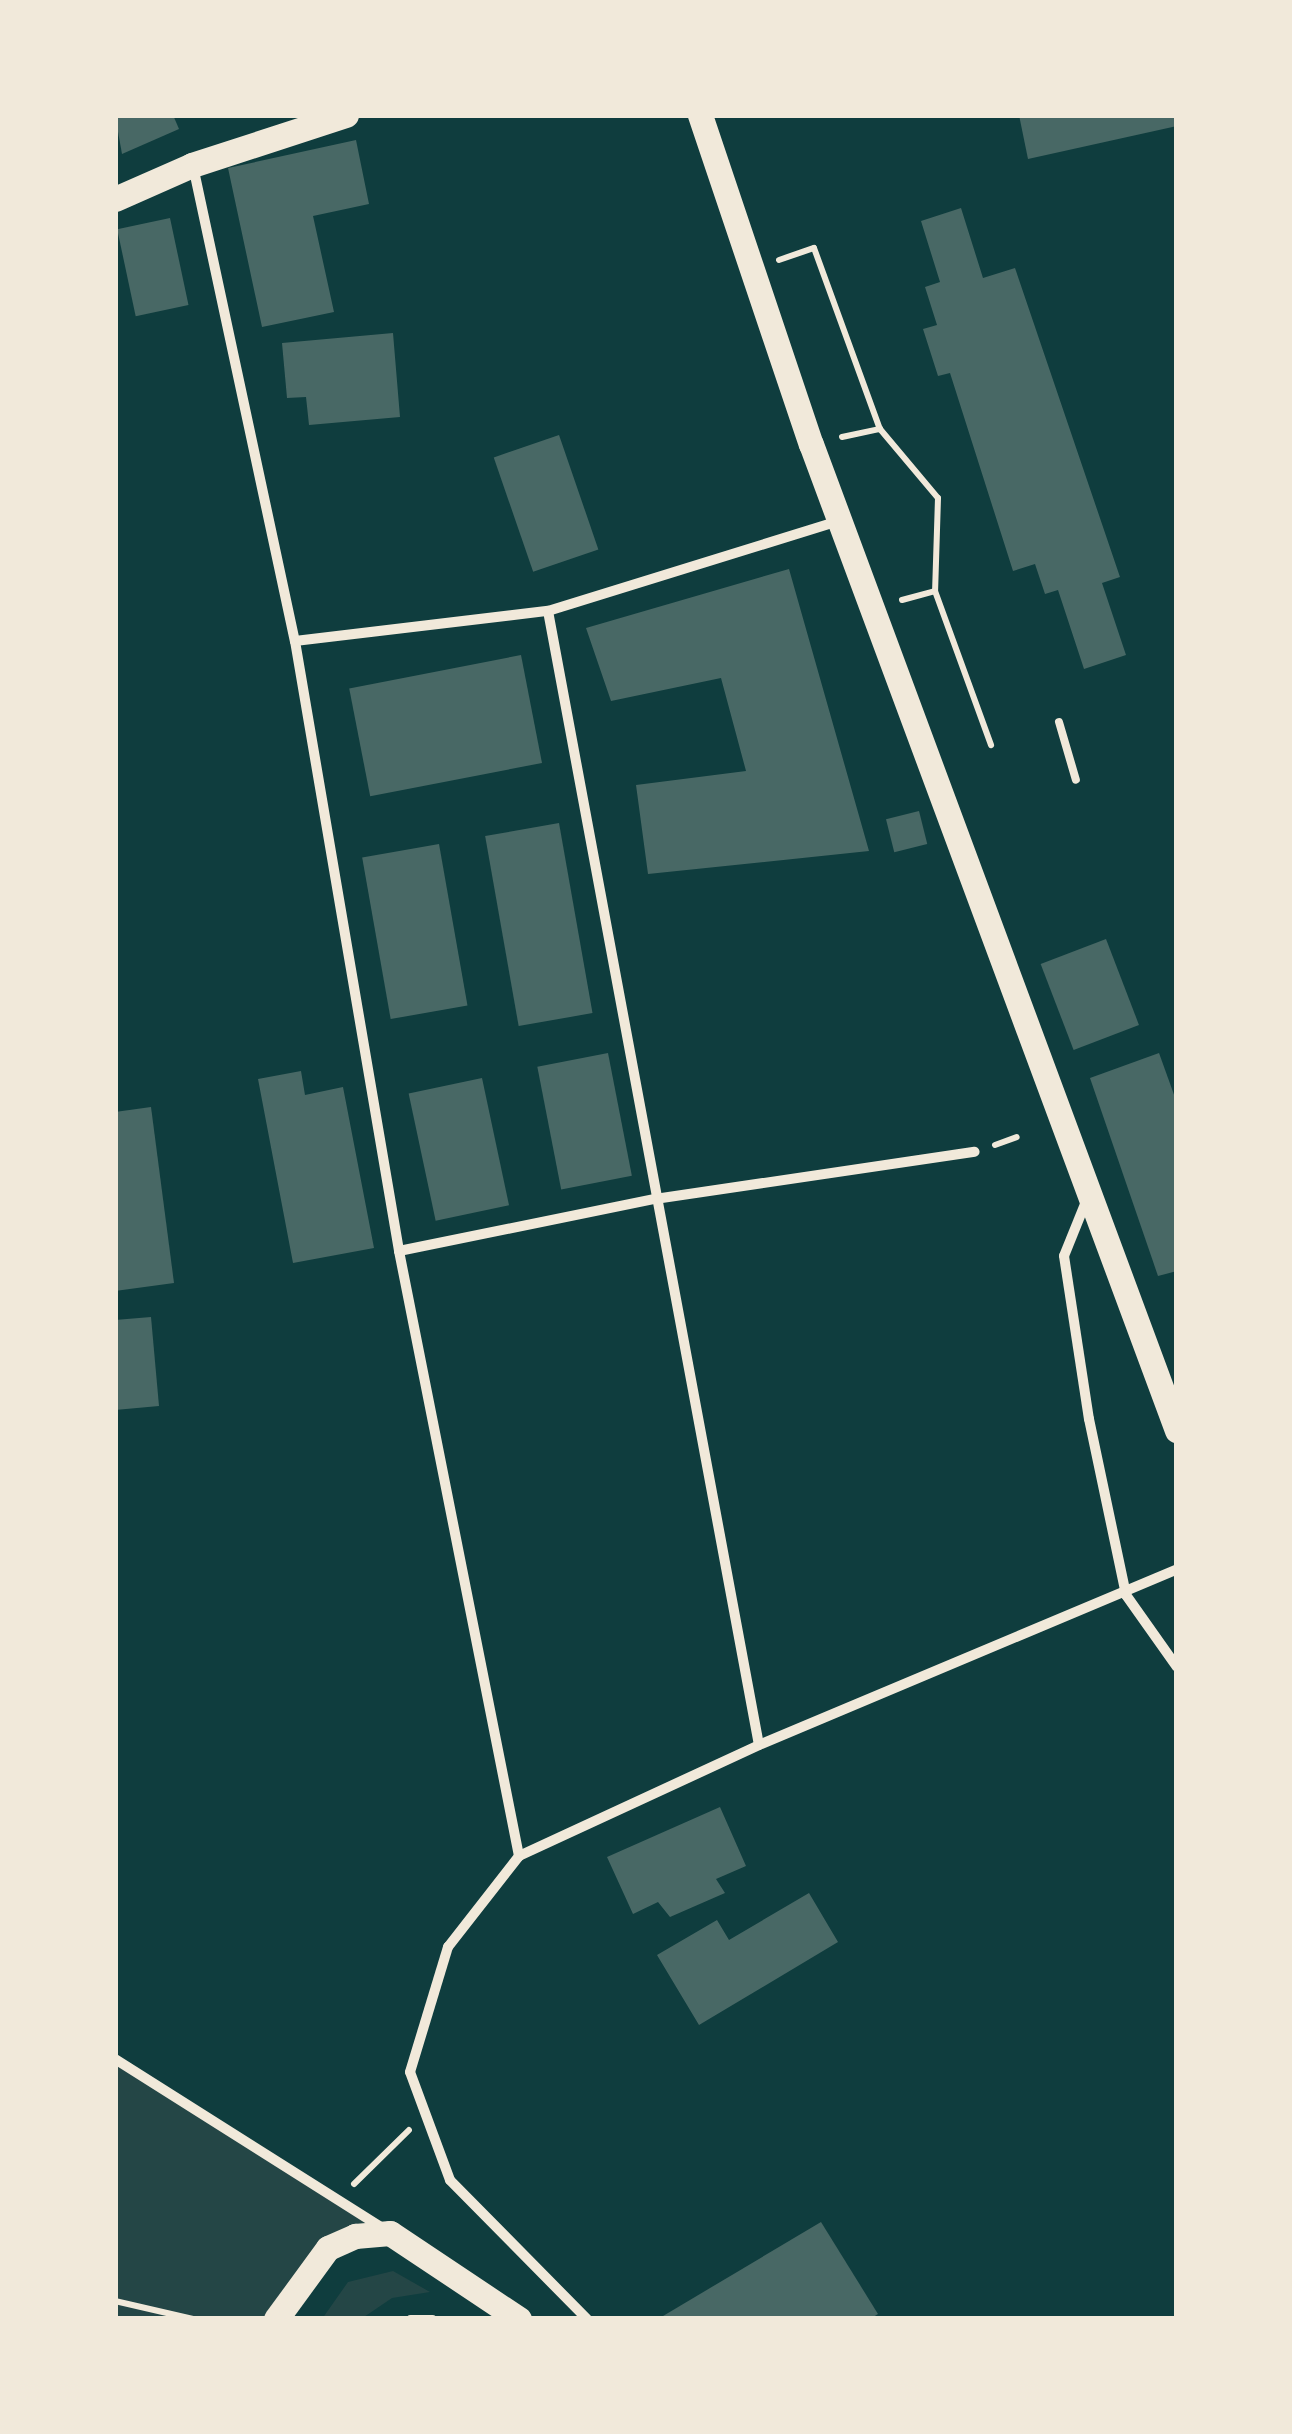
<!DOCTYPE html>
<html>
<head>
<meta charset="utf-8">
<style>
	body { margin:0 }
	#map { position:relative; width:1292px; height:2434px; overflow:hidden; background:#0f3d3e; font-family:"Golos Text",sans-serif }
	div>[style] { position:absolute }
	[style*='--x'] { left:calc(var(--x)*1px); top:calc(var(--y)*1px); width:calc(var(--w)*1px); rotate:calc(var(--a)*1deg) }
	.green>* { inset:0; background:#244646 }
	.building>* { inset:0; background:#486865; transform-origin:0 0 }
	.path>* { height:6px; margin:-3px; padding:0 3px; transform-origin:3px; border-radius:3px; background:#f1e9da }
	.service>* { height:8px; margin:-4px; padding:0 4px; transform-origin:4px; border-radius:4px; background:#f1e9da }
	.pedestrian>* { height:9px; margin:-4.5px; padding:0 4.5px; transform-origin:4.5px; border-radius:4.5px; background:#f1e9da }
	.minor>* { height:10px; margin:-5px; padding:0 5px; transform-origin:5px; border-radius:5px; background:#f1e9da }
	.primary>* { height:25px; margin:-12.5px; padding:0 12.5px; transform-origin:12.5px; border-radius:12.5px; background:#f1e9da }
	span { translate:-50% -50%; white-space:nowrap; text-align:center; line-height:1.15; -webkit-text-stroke:8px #f1e9da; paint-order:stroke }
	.frame { position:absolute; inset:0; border:118px solid #f1e9da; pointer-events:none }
</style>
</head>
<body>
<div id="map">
	<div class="green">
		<i style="clip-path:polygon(115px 2060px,390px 2233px,355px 2236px,276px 2319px,115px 2319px)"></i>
		<i style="clip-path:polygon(393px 2271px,430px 2292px,392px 2298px,361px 2319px,322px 2319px,348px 2282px)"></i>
	</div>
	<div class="building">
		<i style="clip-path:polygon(115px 115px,173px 115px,179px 129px,122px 154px)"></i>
		<i style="clip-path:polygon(1019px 115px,1177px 115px,1177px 126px,1028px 159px)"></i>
		<i style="clip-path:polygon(356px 140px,369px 204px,313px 216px,334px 312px,262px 327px,228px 168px)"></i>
		<i style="clip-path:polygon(961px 208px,983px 278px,1015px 268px,1120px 577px,1102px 583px,1126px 655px,1084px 669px,1058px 590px,1045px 594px,1035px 564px,1013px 571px,950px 373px,938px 376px,923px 329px,937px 325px,925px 287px,940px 282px,921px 221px)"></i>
		<i style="left:170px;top:218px;width:89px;height:54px;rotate:78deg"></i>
		<i style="clip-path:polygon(393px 333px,400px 417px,309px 425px,306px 397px,287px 398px,282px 343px)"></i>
		<i style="left:559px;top:435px;width:121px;height:69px;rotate:71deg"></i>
		<i style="clip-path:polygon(789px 569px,869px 851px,648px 874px,636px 785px,746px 771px,721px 678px,611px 701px,586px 628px)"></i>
		<i style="left:521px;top:655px;width:110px;height:175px;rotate:79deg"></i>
		<i style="left:919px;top:811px;width:34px;height:34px;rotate:76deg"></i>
		<i style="left:559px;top:823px;width:193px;height:75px;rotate:80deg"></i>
		<i style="left:439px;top:844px;width:164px;height:78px;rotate:80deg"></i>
		<i style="left:1106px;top:939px;width:92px;height:70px;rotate:69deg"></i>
		<i style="left:608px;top:1053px;width:125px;height:72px;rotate:79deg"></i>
		<i style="clip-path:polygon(1159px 1053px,1177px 1103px,1177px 1271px,1158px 1276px,1090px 1078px)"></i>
		<i style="clip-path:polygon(301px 1071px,305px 1095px,343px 1087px,374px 1248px,293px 1263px,258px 1079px)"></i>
		<i style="left:482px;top:1078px;width:130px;height:75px;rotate:78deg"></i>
		<i style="clip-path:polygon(151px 1107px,174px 1283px,115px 1291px,115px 1112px)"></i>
		<i style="clip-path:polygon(151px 1317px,159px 1406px,115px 1410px,115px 1320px)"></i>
		<i style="clip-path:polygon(720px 1807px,746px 1866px,716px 1879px,725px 1893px,670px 1917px,658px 1902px,633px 1914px,607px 1857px)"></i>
		<i style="clip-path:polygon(809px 1893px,838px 1942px,699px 2025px,657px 1955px,717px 1920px,729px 1940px)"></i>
		<i style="clip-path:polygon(821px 2222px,878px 2314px,870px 2319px,658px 2319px)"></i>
	</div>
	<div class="path">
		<i style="--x:779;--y:260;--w:37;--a:-19"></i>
		<i style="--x:814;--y:248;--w:193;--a:70"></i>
		<i style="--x:880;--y:429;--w:90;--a:50"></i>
		<i style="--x:938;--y:498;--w:93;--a:91.8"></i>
		<i style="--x:842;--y:437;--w:39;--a:-12"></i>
		<i style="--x:902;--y:600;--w:34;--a:-15"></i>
		<i style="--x:935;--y:591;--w:164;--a:70"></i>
		<i style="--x:995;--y:1145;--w:23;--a:-20"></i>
		<i style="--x:354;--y:2184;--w:77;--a:-44.5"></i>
		<i style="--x:115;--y:2301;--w:80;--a:13"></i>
	</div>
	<div class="service">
		<i style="--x:1059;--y:722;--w:60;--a:73.7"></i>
	</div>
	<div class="pedestrian">
		<i style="--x:410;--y:2319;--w:22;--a:0"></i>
	</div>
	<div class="minor">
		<i style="--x:193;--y:166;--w:486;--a:77.9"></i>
		<i style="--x:295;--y:641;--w:619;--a:80.32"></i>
		<i style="--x:399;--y:1251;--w:617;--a:78.78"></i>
		<i style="--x:548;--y:611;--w:1153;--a:79.46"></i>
		<i style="--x:295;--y:641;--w:255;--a:-6.8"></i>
		<i style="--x:548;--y:611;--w:305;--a:-17.2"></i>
		<i style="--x:1087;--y:1199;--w:61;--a:112"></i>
		<i style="--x:1064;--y:1256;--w:165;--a:81.3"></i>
		<i style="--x:1089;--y:1419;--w:180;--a:78.1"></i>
		<i style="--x:1126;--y:1595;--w:88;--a:54.7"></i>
		<i style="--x:399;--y:1251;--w:261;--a:-11.5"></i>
		<i style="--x:655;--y:1199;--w:323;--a:-8.4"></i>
		<i style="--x:115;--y:2059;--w:315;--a:32.3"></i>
		<i style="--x:587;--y:2319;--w:195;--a:-134.6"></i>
		<i style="--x:450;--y:2180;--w:115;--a:-110.3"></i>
		<i style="--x:410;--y:2072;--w:131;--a:-73.1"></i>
		<i style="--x:448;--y:1947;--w:115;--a:-52"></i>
		<i style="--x:519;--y:1856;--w:264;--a:-24.8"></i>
		<i style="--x:759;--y:1745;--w:454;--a:-22.8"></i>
	</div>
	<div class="primary">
		<i style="--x:700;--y:115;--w:347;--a:71.4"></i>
		<i style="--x:811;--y:444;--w:1052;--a:69.64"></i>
		<i style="--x:115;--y:199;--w:84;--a:-23.8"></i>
		<i style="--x:192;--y:165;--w:162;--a:-18"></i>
		<i style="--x:276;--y:2319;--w:88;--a:-53.8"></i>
		<i style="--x:328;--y:2248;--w:30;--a:-24"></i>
		<i style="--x:355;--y:2236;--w:35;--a:-5"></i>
		<i style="--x:390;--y:2233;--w:155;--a:33.7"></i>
	</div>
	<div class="frame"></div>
</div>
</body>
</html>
